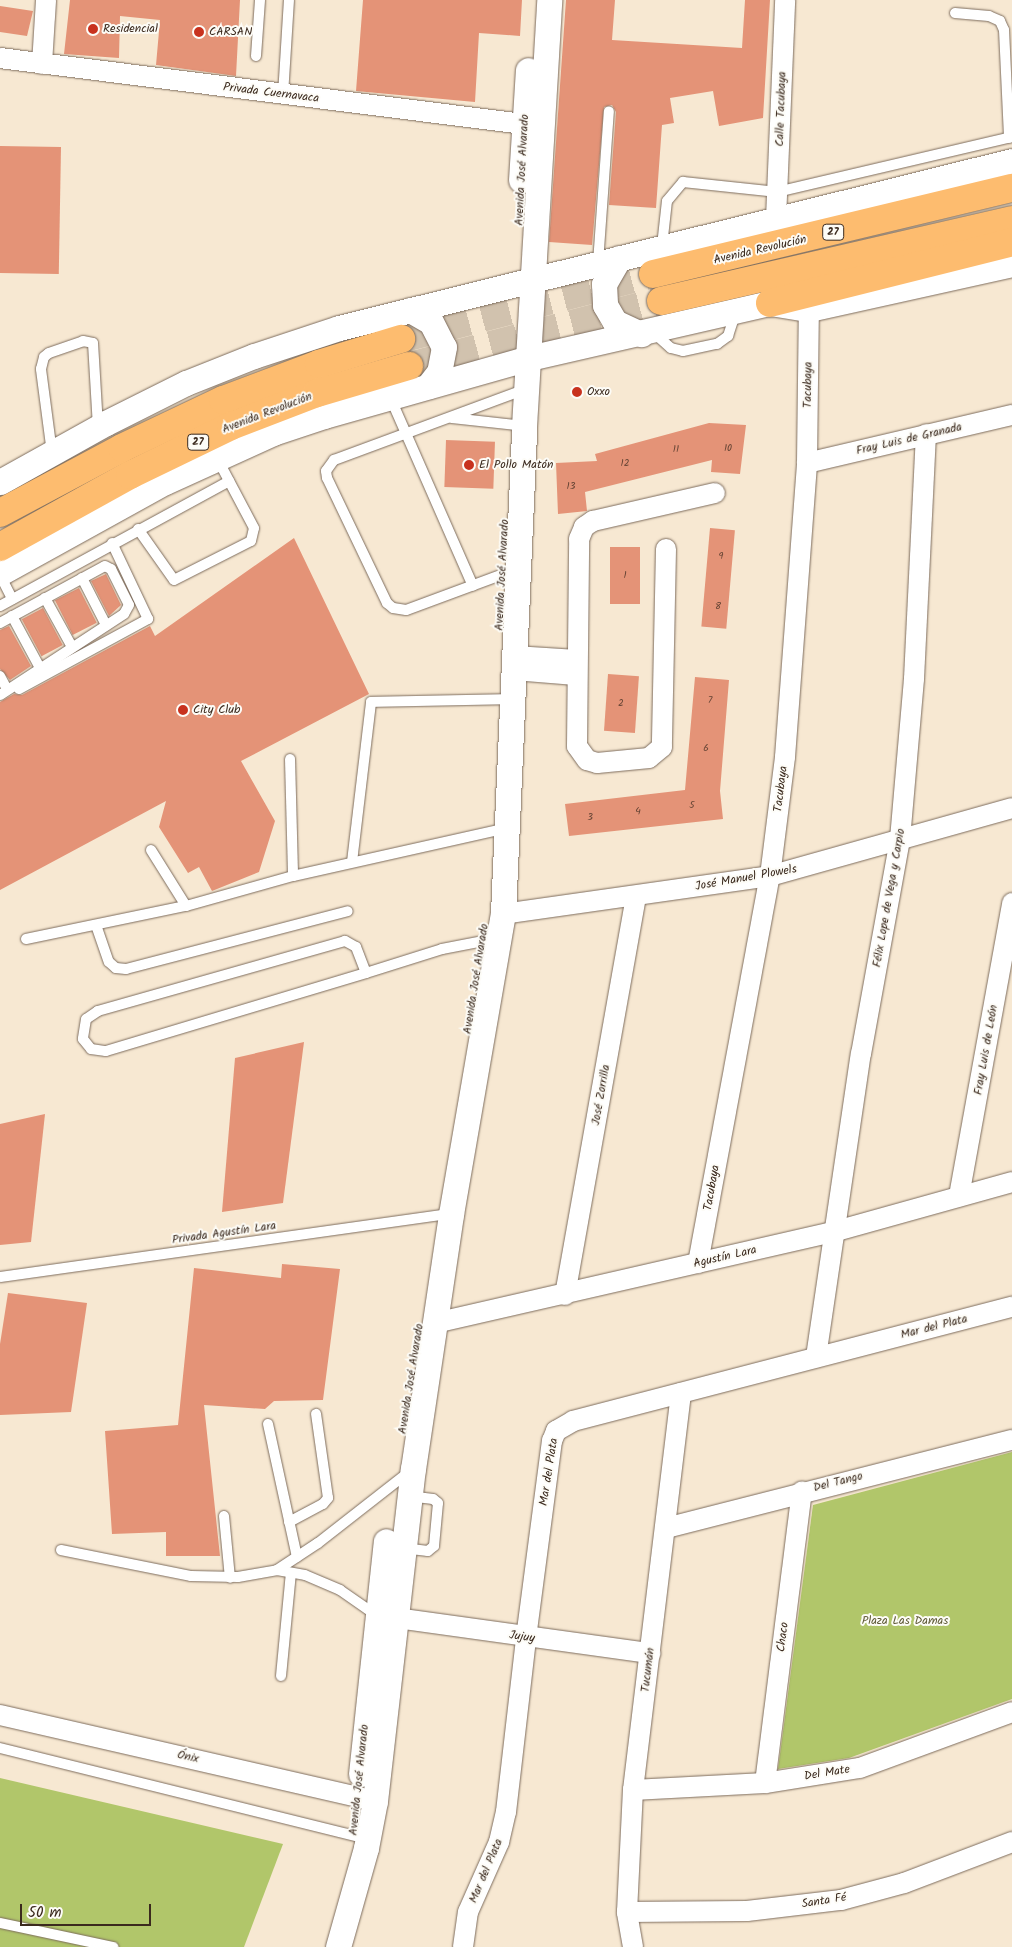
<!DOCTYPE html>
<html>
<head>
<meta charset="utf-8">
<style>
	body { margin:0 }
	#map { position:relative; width:1012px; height:1947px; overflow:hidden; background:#f7e8d2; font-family:Kalam,sans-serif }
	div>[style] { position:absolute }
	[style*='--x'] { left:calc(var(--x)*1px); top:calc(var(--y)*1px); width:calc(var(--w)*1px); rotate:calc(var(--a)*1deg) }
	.green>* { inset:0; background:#b1c66a }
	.building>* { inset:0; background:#e49377; transform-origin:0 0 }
	.primary-tunnel>* { height:28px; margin-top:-14px; transform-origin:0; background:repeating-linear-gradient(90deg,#d1c2ae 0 28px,transparent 0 42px) }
	.roads { filter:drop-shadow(0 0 1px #7d6c5d) drop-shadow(0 0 1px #7d6c5d) }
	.service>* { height:10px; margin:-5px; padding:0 5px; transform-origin:5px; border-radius:5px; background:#fff }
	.minor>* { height:20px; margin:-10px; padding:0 10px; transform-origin:10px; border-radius:10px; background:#fff }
	.tertiary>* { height:25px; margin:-12.5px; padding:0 12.5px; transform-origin:12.5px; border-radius:12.5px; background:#fff }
	.primary>* { height:28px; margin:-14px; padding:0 14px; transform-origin:14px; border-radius:14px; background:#fdbc6f }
	.dots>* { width:14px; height:14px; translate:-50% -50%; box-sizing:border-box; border:2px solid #fdfcf7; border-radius:50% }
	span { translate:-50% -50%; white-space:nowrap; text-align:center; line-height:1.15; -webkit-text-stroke:4px #fdfcf7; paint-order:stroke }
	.number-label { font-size:10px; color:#654434 }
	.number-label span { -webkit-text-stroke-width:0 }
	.shield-label span { padding:1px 4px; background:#fdfcf7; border:1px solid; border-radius:4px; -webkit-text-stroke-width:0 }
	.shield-label { font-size:11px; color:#3b2a1e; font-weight:700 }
	.poi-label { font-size:12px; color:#3b2a1e }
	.left { translate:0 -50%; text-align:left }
	.street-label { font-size:12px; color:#3b2a1e }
	.park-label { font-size:12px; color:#5e5935 }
	.scale { position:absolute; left:20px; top:1904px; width:131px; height:22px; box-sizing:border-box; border:2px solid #3b2a1e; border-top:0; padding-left:6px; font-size:15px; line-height:18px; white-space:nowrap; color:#3b2a1e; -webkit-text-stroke:4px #fdfcf7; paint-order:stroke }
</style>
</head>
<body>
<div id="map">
	<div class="green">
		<i style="clip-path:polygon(1012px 1452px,1012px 1699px,849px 1758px,778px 1769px,813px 1505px)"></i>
		<i style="clip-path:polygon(0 1778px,283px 1844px,244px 1947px,0 1947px)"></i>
	</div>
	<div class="building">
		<i style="clip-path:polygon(70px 0,240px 0,236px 76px,156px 65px,160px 20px,120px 16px,119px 58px,64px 54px)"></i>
		<i style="clip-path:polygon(363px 0,522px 0,520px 36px,479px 33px,475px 102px,356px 91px)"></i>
		<i style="clip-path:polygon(566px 0,615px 0,612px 40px,742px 48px,745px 0,770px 0,763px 118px,719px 126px,713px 91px,670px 98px,674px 123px,662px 125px,656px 208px,609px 205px,616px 112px,612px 105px,604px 107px,592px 245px,549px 242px)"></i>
		<i style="clip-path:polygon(0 6px,33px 11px,27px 36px,0 32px)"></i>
		<i style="left:61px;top:147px;width:127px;height:61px;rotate:91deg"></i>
		<i style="clip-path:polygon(709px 423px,746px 425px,740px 474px,711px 472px,712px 460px,585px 492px,587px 511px,558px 514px,556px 463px,597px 461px,595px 454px)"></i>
		<i style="left:446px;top:440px;width:49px;height:47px;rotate:2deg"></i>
		<i style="left:710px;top:528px;width:25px;height:99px;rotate:5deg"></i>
		<i style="clip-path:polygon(294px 538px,369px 694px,241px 761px,275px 821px,259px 872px,212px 891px,199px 867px,188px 873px,159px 827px,166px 801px,0 890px,0 702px,14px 694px,22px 695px,150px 626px,155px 636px)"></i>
		<i style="left:610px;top:547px;width:30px;height:57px"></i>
		<i style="clip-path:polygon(106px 574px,121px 605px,109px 616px,91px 581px)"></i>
		<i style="left:79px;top:588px;width:39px;height:27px;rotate:63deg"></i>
		<i style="left:43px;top:608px;width:42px;height:24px;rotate:62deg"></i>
		<i style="clip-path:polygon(9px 626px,31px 666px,10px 680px,0 669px,0 630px)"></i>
		<i style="left:608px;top:674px;width:31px;height:57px;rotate:4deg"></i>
		<i style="clip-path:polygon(695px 677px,729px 680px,720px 791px,723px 819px,569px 836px,565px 804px,685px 790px)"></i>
		<i style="clip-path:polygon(304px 1042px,283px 1203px,222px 1212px,235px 1058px)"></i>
		<i style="clip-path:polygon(45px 1114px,31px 1242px,0 1245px,0 1124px)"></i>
		<i style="clip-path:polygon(282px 1264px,340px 1269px,323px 1400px,274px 1401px,265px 1409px,204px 1405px,220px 1556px,166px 1556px,166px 1532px,112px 1534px,105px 1431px,178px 1425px,194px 1268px,281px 1278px)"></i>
		<i style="clip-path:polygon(8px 1293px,87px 1303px,71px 1412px,0 1415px,0 1344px)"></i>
	</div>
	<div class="primary-tunnel">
		<i style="--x:401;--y:339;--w:260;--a:-14.5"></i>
		<i style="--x:409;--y:366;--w:260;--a:-14.5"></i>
	</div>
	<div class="roads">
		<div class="service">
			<i style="--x:955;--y:13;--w:34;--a:5"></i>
			<i style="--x:989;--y:16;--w:12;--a:24"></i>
			<i style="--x:1000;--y:21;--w:10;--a:66"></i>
			<i style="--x:1004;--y:30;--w:108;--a:87.3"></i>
			<i style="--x:256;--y:56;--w:56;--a:-85.9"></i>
			<i style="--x:283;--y:95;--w:95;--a:-86.4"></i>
			<i style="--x:662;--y:246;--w:45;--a:-83.7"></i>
			<i style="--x:667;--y:201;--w:25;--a:-50"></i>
			<i style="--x:683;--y:182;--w:95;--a:6.1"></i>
			<i style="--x:777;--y:192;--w:241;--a:-13.2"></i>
			<i style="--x:598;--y:263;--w:152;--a:-85.9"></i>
			<i style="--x:653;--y:332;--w:24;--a:42"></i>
			<i style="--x:671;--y:348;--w:12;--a:14"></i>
			<i style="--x:683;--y:351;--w:35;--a:-12"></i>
			<i style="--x:717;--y:344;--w:14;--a:-36"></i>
			<i style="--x:728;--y:336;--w:25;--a:-72"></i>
			<i style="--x:390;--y:397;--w:206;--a:66.3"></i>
			<i style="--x:452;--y:418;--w:72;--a:6.3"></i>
			<i style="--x:52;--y:453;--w:85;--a:-97.5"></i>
			<i style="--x:41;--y:369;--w:12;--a:-76"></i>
			<i style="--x:44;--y:357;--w:6;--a:-39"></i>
			<i style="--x:49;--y:353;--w:36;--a:-19"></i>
			<i style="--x:83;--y:341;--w:10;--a:11"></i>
			<i style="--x:93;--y:343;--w:83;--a:86.6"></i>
			<i style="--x:138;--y:529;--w:62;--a:54.8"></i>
			<i style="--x:174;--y:580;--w:86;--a:-26.9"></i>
			<i style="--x:251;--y:541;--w:13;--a:-77"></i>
			<i style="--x:254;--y:528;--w:79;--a:-117.9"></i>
			<i style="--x:517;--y:569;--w:118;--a:159.7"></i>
			<i style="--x:406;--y:610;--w:13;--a:-171"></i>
			<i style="--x:393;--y:608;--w:8;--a:-140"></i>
			<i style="--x:387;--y:603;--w:139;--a:-115.6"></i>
			<i style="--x:327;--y:478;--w:7;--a:-98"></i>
			<i style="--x:326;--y:471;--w:14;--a:-54"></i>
			<i style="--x:334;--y:460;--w:205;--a:-20.3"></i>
			<i style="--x:0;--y:575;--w:27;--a:63"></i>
			<i style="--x:82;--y:578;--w:53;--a:62.9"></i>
			<i style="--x:45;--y:598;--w:56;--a:61.1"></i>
			<i style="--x:0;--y:606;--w:261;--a:-28.6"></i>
			<i style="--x:12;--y:616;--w:59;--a:61.7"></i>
			<i style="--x:0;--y:623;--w:119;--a:-28.5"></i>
			<i style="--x:105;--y:566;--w:7;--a:27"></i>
			<i style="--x:111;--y:569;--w:40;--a:63.4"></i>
			<i style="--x:129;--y:605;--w:10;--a:119"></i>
			<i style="--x:124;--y:614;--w:148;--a:146.8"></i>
			<i style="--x:0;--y:676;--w:15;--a:62"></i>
			<i style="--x:19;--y:689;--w:147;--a:-28.5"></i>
			<i style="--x:148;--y:619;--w:84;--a:-115.3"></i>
			<i style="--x:290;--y:759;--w:117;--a:88.5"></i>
			<i style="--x:151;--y:850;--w:66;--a:58"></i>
			<i style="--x:186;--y:906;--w:111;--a:-15.7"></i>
			<i style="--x:293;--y:876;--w:219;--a:-12.6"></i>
			<i style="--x:352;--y:862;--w:161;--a:-83.2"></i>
			<i style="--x:371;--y:702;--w:140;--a:-1.2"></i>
			<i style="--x:96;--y:925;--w:39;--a:71"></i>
			<i style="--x:109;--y:962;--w:9;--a:41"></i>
			<i style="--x:116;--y:968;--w:10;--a:6"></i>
			<i style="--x:126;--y:969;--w:229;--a:-14.6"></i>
			<i style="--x:26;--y:939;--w:163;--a:-11.7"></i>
			<i style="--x:366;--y:973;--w:28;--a:-111"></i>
			<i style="--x:356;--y:947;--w:13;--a:-151"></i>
			<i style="--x:345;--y:941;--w:257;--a:164.2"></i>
			<i style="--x:98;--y:1011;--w:14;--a:146"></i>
			<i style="--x:86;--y:1019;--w:20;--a:99"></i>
			<i style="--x:83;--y:1039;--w:13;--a:51"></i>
			<i style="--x:91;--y:1049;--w:15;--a:8"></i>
			<i style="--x:106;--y:1051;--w:271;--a:-16.7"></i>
			<i style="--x:366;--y:973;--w:80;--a:-17.5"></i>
			<i style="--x:442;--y:949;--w:58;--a:-10.9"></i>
			<i style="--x:0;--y:1277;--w:454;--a:-8"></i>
			<i style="--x:268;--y:1424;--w:136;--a:77.7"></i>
			<i style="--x:224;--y:1516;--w:62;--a:84.5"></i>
			<i style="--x:289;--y:1522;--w:38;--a:-28"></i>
			<i style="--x:323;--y:1504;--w:8;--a:-50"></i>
			<i style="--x:328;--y:1498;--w:85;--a:-98.1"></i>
			<i style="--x:403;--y:1548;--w:25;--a:7"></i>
			<i style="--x:428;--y:1551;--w:8;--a:-40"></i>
			<i style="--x:434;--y:1546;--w:43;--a:-84.7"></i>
			<i style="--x:438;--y:1503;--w:6;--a:-141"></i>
			<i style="--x:433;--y:1499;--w:23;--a:-173"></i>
			<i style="--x:61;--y:1550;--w:133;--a:11.3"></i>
			<i style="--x:191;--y:1576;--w:47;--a:1.2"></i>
			<i style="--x:238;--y:1577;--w:40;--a:-10"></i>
			<i style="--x:277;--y:1570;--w:28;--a:10"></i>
			<i style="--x:305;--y:1575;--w:38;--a:23"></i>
			<i style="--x:340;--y:1590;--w:44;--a:34.8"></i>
			<i style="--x:277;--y:1570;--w:49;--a:-33.4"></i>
			<i style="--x:318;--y:1543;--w:117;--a:-38"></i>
			<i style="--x:281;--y:1676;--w:103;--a:-84.5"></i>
			<i style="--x:0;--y:1748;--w:378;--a:13.9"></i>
			<i style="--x:0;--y:1923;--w:116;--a:12"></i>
		</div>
		<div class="minor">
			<i style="--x:0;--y:58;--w:543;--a:7.19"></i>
			<i style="--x:42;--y:64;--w:64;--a:-86.4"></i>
			<i style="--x:776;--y:219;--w:219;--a:-87.6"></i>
			<i style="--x:807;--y:463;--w:211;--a:-13.2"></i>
			<i style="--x:666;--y:549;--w:198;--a:91.2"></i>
			<i style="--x:662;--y:747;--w:17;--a:140"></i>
			<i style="--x:649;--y:758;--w:52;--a:174.5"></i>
			<i style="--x:597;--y:763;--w:10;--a:-163"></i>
			<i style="--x:587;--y:760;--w:17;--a:-126"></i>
			<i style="--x:577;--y:746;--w:207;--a:-89.4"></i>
			<i style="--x:579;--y:539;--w:13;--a:-67"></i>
			<i style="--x:584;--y:527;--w:11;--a:-34"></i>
			<i style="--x:593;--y:521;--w:125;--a:-12.9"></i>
			<i style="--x:514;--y:656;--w:63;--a:3.6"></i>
			<i style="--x:514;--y:670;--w:62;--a:4.6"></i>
			<i style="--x:503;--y:914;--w:270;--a:-8.1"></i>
			<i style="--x:770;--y:876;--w:251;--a:-15.7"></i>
			<i style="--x:959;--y:1196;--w:298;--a:-79.7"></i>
			<i style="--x:698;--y:1263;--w:394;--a:-79.5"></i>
			<i style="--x:770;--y:876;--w:120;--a:-82.8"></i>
			<i style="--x:785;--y:757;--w:295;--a:-85.7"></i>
			<i style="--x:807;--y:463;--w:154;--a:-89.3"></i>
			<i style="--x:565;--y:1295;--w:405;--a:-79.9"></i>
			<i style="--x:435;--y:1323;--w:408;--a:-12.9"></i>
			<i style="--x:833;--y:1232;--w:186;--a:-15.6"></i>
			<i style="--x:816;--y:1357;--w:306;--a:-81.6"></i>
			<i style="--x:861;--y:1054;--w:219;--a:-79.7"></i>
			<i style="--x:900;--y:839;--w:161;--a:-85"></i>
			<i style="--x:914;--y:679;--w:245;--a:-87.2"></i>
			<i style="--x:666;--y:1528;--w:357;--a:-14.3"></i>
			<i style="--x:382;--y:1616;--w:271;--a:7.9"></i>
			<i style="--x:0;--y:1715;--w:385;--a:12.9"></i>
			<i style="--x:765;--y:1783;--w:294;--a:-82.8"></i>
			<i style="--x:633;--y:1790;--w:132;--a:-3"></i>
			<i style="--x:765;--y:1783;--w:96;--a:-9"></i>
			<i style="--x:860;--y:1768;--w:162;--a:-20.2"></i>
			<i style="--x:627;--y:1912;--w:120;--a:-0.5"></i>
			<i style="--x:747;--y:1911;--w:95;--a:-6.7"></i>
			<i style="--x:841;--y:1900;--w:65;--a:-15.1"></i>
			<i style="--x:904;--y:1883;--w:116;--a:-20.8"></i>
			<i style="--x:463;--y:1947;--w:35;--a:-82"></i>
			<i style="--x:468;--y:1912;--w:77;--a:-66.1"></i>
			<i style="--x:499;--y:1842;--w:31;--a:-77"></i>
			<i style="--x:506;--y:1812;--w:175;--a:-83.4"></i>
			<i style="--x:526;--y:1638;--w:199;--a:-82.5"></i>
			<i style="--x:552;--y:1441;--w:11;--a:-68"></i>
			<i style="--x:556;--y:1431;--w:20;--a:-30"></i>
			<i style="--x:573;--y:1421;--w:454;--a:-14.6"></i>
			<i style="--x:633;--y:1947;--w:36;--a:-100"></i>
			<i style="--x:627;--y:1912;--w:122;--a:-87.2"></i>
			<i style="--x:633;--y:1790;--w:400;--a:-83.1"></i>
		</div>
		<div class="tertiary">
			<i style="--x:521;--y:180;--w:110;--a:-86.4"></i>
			<i style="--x:619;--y:258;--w:30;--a:120"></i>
			<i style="--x:604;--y:284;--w:21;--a:87"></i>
			<i style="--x:605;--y:305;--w:20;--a:60"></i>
			<i style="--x:615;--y:322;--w:29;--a:25"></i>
			<i style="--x:410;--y:310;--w:24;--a:30"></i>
			<i style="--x:431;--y:322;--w:28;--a:63"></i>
			<i style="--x:444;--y:347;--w:25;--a:101"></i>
			<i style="--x:439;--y:372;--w:18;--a:128"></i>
			<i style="--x:0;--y:482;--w:121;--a:-29.1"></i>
			<i style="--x:106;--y:423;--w:89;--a:-26.6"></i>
			<i style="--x:186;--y:383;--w:73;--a:-21.7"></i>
			<i style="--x:254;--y:356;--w:89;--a:-18.2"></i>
			<i style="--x:339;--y:328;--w:693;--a:-13.94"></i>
			<i style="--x:0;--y:573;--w:188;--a:-28.9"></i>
			<i style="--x:165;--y:482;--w:119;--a:-24.4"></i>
			<i style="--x:273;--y:433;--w:54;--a:-18.4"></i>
			<i style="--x:324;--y:416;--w:213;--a:-15.8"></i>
			<i style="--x:529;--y:358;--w:247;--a:-12.9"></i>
			<i style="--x:770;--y:303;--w:39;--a:9"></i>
			<i style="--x:809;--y:309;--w:208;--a:-12.5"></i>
			<i style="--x:361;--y:1774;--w:234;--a:-83.9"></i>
			<i style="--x:338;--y:1947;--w:103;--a:-74.2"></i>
			<i style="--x:366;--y:1848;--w:48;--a:-79.2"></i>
			<i style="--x:375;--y:1801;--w:334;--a:-83.5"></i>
			<i style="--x:413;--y:1469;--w:258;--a:-81.5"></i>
			<i style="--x:451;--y:1214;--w:304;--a:-80.2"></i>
			<i style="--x:503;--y:914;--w:488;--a:-87.5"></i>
			<i style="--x:524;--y:426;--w:427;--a:-86.6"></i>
		</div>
		<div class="primary">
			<i style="--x:653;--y:274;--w:369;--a:-13.5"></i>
			<i style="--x:661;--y:301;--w:360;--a:-13"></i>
			<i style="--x:770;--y:303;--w:250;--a:-14.1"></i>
			<i style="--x:0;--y:513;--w:138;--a:-28"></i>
			<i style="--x:122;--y:448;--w:112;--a:-25.4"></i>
			<i style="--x:223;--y:400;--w:103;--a:-20.6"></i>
			<i style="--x:319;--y:364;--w:86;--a:-17"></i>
			<i style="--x:0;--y:547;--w:149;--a:-29"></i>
			<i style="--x:130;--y:475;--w:112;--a:-25.9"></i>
			<i style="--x:231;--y:426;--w:92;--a:-21"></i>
			<i style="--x:317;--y:393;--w:96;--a:-16.4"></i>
		</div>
	</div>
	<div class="dots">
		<i style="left:93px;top:29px;background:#c8321e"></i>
		<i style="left:199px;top:32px;background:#c8321e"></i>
		<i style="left:577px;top:392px;background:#c8321e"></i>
		<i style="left:469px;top:465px;background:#c8321e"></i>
		<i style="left:183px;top:710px;background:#c8321e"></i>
	</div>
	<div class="number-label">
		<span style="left:728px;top:449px">10</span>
		<span style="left:676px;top:450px">11</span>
		<span style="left:625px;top:464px">12</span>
		<span style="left:571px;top:487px">13</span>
		<span style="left:721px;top:557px">9</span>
		<span style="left:625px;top:576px">1</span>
		<span style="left:718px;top:607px">8</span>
		<span style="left:710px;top:701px">7</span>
		<span style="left:621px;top:704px">2</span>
		<span style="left:706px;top:749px">6</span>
		<span style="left:692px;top:806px">5</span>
		<span style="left:638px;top:812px">4</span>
		<span style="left:590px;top:818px">3</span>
	</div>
	<div class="shield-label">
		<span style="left:833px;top:232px">27</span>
		<span style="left:198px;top:442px">27</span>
	</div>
	<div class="poi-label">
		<span class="left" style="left:103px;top:29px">Residencial</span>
		<span class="left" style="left:209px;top:32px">CARSAN</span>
		<span class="left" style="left:587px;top:392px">Oxxo</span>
		<span class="left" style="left:479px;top:465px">El Pollo Matón</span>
		<span class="left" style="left:193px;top:710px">City Club</span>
	</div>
	<div class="street-label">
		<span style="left:271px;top:93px;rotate:7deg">Privada Cuernavaca</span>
		<span style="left:781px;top:109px;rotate:-88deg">Calle Tacubaya</span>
		<span style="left:522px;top:170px;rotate:-87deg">Avenida José Alvarado</span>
		<span style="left:760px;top:250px;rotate:-13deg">Avenida Revolución</span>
		<span style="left:808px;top:385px;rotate:-89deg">Tacubaya</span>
		<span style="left:267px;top:413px;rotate:-21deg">Avenida Revolución</span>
		<span style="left:909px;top:439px;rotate:-13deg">Fray Luis de Granada</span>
		<span style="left:502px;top:575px;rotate:-87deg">Avenida José Alvarado</span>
		<span style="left:781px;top:789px;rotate:-83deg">Tacubaya</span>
		<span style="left:746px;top:878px;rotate:-10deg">José Manuel Plowels</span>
		<span style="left:889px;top:898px;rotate:-80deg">Félix Lope de Vega y Carpio</span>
		<span style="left:476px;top:979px;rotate:-81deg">Avenida José Alvarado</span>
		<span style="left:986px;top:1050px;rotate:-80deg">Fray Luis de León</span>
		<span style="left:601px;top:1095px;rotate:-80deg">José Zorrilla</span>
		<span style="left:712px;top:1188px;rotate:-80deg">Tacubaya</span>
		<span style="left:224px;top:1233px;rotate:-8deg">Privada Agustín Lara</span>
		<span style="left:725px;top:1257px;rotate:-13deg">Agustín Lara</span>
		<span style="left:934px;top:1327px;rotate:-14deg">Mar del Plata</span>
		<span style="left:411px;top:1379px;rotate:-81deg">Avenida José Alvarado</span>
		<span style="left:549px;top:1472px;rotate:-81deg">Mar del Plata</span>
		<span style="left:838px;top:1482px;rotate:-14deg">Del Tango</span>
		<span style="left:522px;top:1637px;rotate:8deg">Jujuy</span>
		<span style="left:783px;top:1637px;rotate:-83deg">Chaco</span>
		<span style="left:648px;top:1670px;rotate:-83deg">Tucumán</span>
		<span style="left:188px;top:1757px;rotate:13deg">Ónix</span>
		<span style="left:827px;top:1773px;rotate:-9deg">Del Mate</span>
		<span style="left:359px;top:1780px;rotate:-84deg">Avenida José Alvarado</span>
		<span style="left:486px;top:1871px;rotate:-67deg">Mar del Plata</span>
		<span style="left:824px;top:1901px;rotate:-9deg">Santa Fé</span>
	</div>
	<div class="park-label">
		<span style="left:905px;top:1621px">Plaza Las Damas</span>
	</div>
	<div class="scale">50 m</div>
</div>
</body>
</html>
